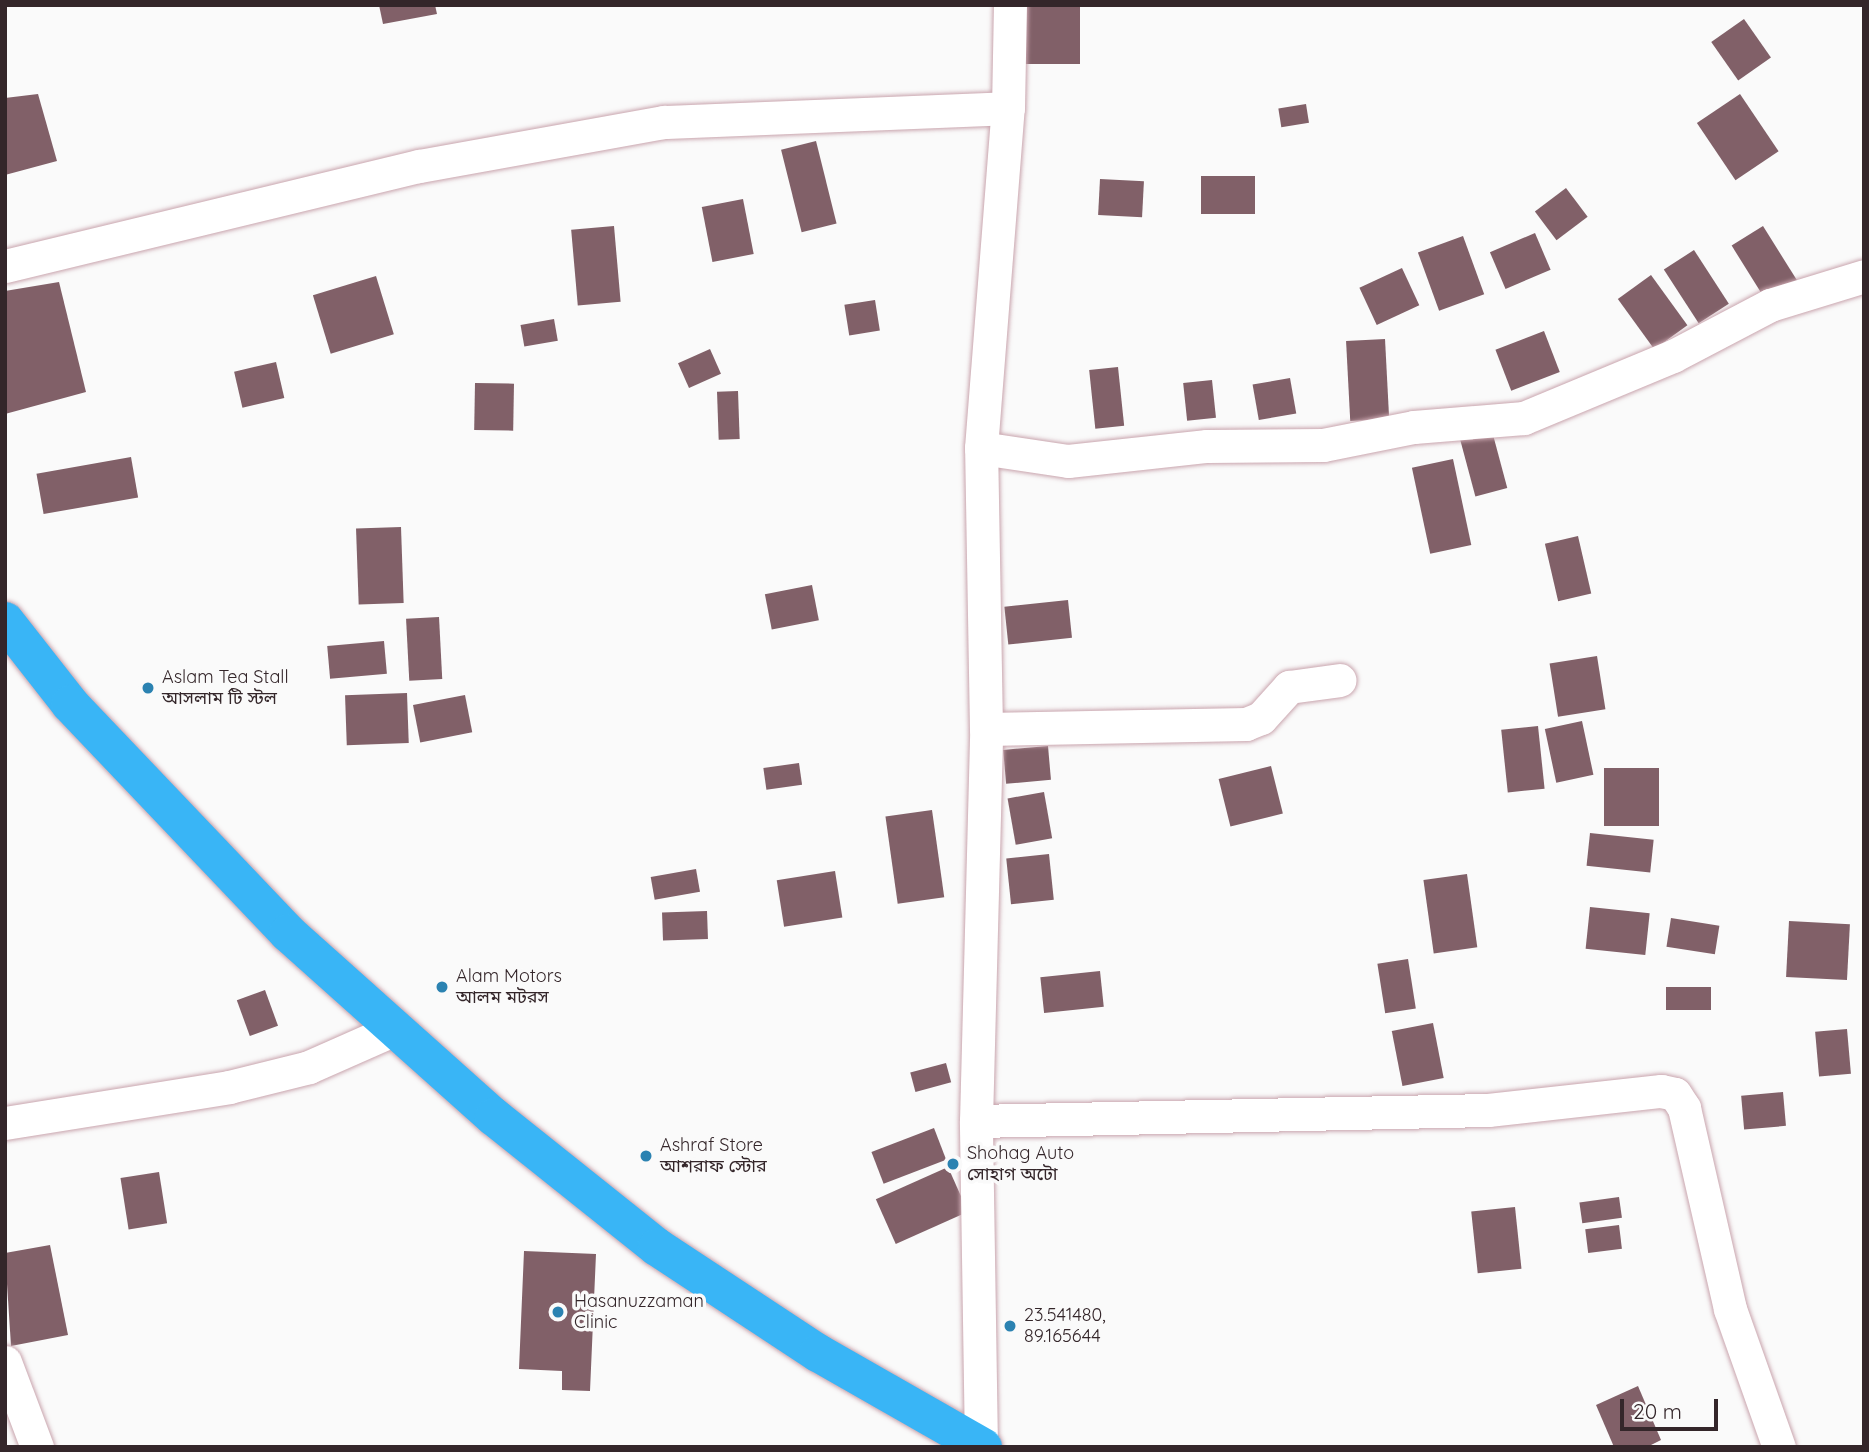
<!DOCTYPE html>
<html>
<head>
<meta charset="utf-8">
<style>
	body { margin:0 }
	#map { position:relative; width:1869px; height:1452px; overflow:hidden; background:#fafafa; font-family:Quicksand,"Noto Sans Bengali",sans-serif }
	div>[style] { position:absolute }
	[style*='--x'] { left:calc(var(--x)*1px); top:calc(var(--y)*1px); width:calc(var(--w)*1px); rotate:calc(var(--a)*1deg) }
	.building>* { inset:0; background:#816068; transform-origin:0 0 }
	.roads { filter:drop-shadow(0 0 2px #c9a5ae) drop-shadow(0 0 2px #c9a5ae) }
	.minor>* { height:33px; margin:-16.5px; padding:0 16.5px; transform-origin:16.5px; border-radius:16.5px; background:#fff }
	.highway>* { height:38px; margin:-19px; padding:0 19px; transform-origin:19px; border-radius:19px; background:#39b5f6 }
	.dots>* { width:19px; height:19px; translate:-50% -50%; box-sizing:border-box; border:4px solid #fafafa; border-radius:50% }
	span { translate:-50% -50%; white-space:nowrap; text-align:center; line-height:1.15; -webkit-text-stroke:7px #fafafa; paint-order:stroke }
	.poi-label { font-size:18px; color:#34262a }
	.left { translate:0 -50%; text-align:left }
	.frame { position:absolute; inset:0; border:7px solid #34262a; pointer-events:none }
	.scale { position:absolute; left:1620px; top:1399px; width:98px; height:32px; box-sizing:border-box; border:4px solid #34262a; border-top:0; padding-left:9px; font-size:21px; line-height:24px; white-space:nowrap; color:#34262a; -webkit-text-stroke:5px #fafafa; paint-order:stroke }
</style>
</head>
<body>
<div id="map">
	<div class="building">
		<i style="clip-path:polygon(379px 5px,435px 5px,437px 14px,383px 24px)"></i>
		<i style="left:1018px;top:5px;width:62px;height:59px"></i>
		<i style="left:1744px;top:19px;width:47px;height:40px;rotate:55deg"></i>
		<i style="clip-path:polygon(38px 94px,57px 161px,5px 175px,5px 98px)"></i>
		<i style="left:1740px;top:94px;width:69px;height:52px;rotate:56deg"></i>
		<i style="left:1306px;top:104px;width:19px;height:28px;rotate:81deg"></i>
		<i style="left:816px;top:141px;width:85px;height:36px;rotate:76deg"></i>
		<i style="left:1255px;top:176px;width:38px;height:54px;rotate:90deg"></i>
		<i style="left:1100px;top:179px;width:44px;height:36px;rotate:3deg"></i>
		<i style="left:1566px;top:188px;width:36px;height:39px;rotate:53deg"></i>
		<i style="left:743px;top:199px;width:56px;height:42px;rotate:79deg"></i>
		<i style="left:614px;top:226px;width:76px;height:43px;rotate:85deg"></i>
		<i style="left:1763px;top:226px;width:65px;height:37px;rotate:58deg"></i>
		<i style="left:1535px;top:233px;width:40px;height:49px;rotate:67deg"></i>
		<i style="left:1463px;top:236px;width:62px;height:48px;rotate:70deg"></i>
		<i style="left:1694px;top:250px;width:64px;height:36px;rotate:57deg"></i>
		<i style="left:1402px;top:268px;width:41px;height:47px;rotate:65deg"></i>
		<i style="left:1651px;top:275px;width:62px;height:41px;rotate:54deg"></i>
		<i style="left:376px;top:276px;width:61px;height:66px;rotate:73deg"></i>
		<i style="clip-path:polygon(59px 282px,86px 392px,5px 414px,5px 291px)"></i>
		<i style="left:875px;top:300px;width:31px;height:31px;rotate:81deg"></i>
		<i style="left:554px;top:319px;width:22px;height:34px;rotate:80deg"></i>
		<i style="left:1544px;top:331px;width:44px;height:52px;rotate:69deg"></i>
		<i style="left:1385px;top:339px;width:80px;height:39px;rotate:87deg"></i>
		<i style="left:710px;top:349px;width:27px;height:35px;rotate:66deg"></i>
		<i style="left:276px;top:362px;width:37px;height:43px;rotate:77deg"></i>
		<i style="left:1118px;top:367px;width:59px;height:29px;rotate:84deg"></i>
		<i style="left:1290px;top:378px;width:36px;height:38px;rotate:80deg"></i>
		<i style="left:1212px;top:380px;width:38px;height:29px;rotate:84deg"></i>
		<i style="left:475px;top:383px;width:39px;height:47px;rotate:1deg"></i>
		<i style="left:738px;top:391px;width:48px;height:21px;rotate:88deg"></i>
		<i style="left:1492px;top:431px;width:59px;height:33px;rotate:75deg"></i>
		<i style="left:131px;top:457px;width:41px;height:96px;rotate:80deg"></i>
		<i style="left:1453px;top:459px;width:88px;height:42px;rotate:78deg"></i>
		<i style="left:401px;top:527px;width:76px;height:45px;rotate:88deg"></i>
		<i style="left:1578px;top:536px;width:59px;height:34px;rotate:77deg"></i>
		<i style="left:812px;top:585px;width:36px;height:48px;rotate:79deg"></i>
		<i style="left:1068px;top:600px;width:38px;height:64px;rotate:84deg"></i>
		<i style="left:439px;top:617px;width:62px;height:33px;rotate:87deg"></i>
		<i style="left:384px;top:641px;width:33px;height:57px;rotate:85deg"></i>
		<i style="left:1597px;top:656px;width:54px;height:48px;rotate:81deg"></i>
		<i style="left:407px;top:693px;width:50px;height:62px;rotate:88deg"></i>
		<i style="left:465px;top:695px;width:38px;height:53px;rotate:79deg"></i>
		<i style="left:1582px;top:721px;width:55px;height:38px;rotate:78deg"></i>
		<i style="left:1538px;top:726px;width:63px;height:37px;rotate:84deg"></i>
		<i style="left:1048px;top:746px;width:34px;height:45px;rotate:85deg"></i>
		<i style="left:799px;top:763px;width:22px;height:36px;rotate:82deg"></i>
		<i style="left:1271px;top:766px;width:49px;height:54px;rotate:76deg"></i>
		<i style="left:1604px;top:768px;width:55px;height:58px"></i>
		<i style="left:1044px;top:792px;width:47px;height:37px;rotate:80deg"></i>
		<i style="left:932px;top:810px;width:88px;height:47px;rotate:82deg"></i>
		<i style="left:1590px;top:833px;width:64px;height:33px;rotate:6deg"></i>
		<i style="left:1049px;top:854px;width:46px;height:43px;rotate:84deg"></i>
		<i style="left:696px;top:869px;width:23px;height:46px;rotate:80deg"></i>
		<i style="left:835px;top:871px;width:47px;height:59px;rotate:81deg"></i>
		<i style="left:1467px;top:874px;width:74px;height:44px;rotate:82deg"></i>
		<i style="left:1590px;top:907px;width:60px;height:42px;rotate:6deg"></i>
		<i style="left:707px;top:911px;width:28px;height:45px;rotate:88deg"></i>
		<i style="left:1671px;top:918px;width:49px;height:29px;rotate:9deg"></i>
		<i style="left:1789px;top:921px;width:61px;height:56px;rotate:3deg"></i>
		<i style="left:1408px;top:959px;width:50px;height:31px;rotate:81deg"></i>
		<i style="left:1100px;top:971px;width:36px;height:60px;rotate:84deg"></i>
		<i style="left:1666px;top:987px;width:45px;height:23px"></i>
		<i style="left:265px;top:990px;width:38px;height:30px;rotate:70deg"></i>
		<i style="left:1433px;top:1023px;width:56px;height:42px;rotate:79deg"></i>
		<i style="left:1847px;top:1029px;width:45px;height:32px;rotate:85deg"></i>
		<i style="left:946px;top:1063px;width:20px;height:37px;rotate:75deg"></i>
		<i style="left:1783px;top:1092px;width:34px;height:42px;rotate:85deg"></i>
		<i style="left:934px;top:1128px;width:34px;height:67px;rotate:69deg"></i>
		<i style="left:948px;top:1167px;width:49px;height:79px;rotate:66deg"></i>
		<i style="left:159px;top:1172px;width:52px;height:39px;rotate:81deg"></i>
		<i style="left:1619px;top:1197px;width:21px;height:40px;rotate:82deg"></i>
		<i style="left:1515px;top:1207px;width:62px;height:44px;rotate:84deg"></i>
		<i style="left:1619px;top:1225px;width:24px;height:34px;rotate:83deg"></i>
		<i style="clip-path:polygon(50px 1245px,68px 1335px,11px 1346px,5px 1253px)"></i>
		<i style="clip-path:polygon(524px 1251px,596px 1254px,590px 1391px,562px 1390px,562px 1371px,519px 1369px)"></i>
		<i style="clip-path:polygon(1638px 1386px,1661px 1440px,1647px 1447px,1614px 1447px,1596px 1405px)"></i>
	</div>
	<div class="roads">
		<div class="minor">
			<i style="--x:5;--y:266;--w:426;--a:-13.6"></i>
			<i style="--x:419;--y:166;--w:249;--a:-10.2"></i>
			<i style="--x:664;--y:122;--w:344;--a:-2.3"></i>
			<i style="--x:981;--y:448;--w:88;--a:8.5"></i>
			<i style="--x:1068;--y:461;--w:140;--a:-6.2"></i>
			<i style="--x:1207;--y:446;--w:116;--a:-0.5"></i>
			<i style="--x:1323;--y:445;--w:93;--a:-11.2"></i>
			<i style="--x:1414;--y:427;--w:110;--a:-4.7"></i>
			<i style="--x:1524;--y:418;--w:161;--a:-22.6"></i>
			<i style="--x:1673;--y:356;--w:110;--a:-27.7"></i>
			<i style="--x:1770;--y:305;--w:98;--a:-17.1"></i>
			<i style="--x:986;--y:729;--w:260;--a:-1.1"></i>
			<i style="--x:1246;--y:724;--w:16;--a:-22"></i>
			<i style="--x:1261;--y:718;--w:42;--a:-47.9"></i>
			<i style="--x:1289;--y:687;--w:51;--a:-7.8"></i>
			<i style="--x:976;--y:1121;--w:512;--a:-1.23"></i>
			<i style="--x:1488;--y:1110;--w:174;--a:-6.3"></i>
			<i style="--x:1661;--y:1091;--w:14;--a:12"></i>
			<i style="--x:1675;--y:1094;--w:17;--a:57"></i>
			<i style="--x:1684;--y:1108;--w:206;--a:77.1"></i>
			<i style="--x:1730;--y:1309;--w:146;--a:70.5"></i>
			<i style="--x:5;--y:1123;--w:227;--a:-9.1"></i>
			<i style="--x:229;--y:1087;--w:82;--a:-14"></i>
			<i style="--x:309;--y:1067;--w:92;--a:-23.8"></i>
			<i style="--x:5;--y:1362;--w:91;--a:69.4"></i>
			<i style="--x:981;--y:1447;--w:326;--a:-90.9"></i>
			<i style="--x:976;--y:1121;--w:392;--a:-88.5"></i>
			<i style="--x:986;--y:729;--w:281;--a:-91"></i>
			<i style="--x:981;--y:448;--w:341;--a:-85.5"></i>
			<i style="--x:1008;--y:108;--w:103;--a:-88.9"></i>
		</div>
		<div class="highway">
			<i style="--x:5;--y:621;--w:105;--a:51.9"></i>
			<i style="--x:70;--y:704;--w:316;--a:46.4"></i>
			<i style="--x:288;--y:933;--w:276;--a:41.8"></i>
			<i style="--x:494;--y:1117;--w:208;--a:38.6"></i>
			<i style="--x:657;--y:1247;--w:193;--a:33.4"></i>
			<i style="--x:818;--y:1353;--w:190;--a:29.7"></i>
		</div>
	</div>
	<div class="dots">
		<i style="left:148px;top:688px;background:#2b82b1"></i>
		<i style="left:442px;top:987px;background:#2b82b1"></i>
		<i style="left:646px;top:1156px;background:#2b82b1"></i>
		<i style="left:953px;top:1164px;background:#2b82b1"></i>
		<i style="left:558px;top:1312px;background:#2b82b1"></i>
		<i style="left:1010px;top:1326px;background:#2b82b1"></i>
	</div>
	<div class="poi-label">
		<span class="left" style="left:162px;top:688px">Aslam Tea Stall<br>আসলাম টি স্টল</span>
		<span class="left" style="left:456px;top:987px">Alam Motors<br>আলম মটরস</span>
		<span class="left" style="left:660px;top:1156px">Ashraf Store<br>আশরাফ স্টোর</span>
		<span class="left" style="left:967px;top:1164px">Shohag Auto<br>সোহাগ অটো</span>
		<span class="left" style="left:574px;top:1312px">Hasanuzzaman<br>Clinic</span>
		<span class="left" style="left:1024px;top:1326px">23.541480,<br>89.165644</span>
	</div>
	<div class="frame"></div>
	<div class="scale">20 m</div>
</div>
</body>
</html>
